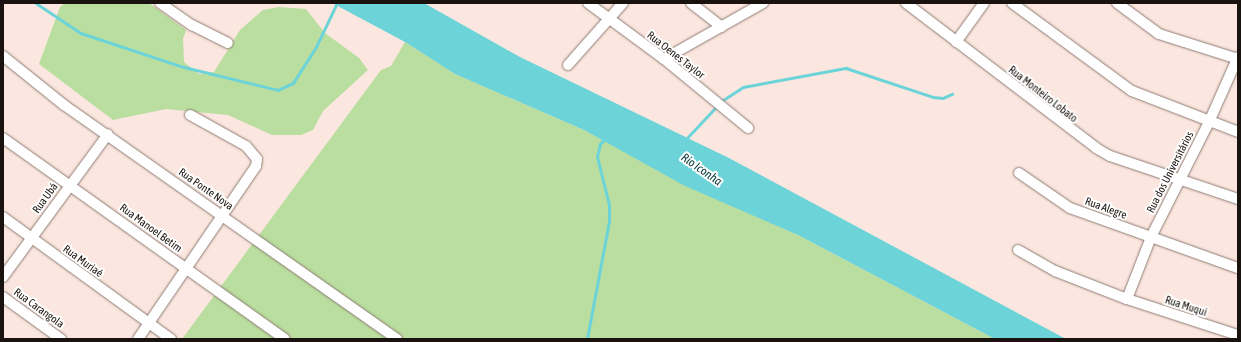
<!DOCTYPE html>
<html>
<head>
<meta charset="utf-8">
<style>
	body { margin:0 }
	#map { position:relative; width:1241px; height:342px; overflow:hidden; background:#fbe7df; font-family:"Asap Condensed",sans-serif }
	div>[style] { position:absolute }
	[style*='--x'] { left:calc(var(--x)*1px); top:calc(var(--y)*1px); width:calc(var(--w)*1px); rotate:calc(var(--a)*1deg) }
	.green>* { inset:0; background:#b9de9f }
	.water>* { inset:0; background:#6cd4d9 }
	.stream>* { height:2.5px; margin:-1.25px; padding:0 1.25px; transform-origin:1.25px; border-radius:1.25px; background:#6cd4d9 }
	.roads { filter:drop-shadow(0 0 1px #8d7c74) drop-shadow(0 0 1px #8d7c74) }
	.minor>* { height:10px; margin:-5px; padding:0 5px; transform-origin:5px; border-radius:5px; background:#fff }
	span { translate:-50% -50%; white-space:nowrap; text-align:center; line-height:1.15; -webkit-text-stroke:4px #fff; paint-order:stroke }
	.street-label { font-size:11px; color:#19120f }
	.water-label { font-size:12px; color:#013638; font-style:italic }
	.frame { position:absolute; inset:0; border:4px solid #19120f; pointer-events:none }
</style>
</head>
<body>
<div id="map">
	<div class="green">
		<i style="clip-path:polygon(65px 3px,149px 3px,186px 30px,183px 39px,184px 62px,199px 74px,214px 72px,240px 30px,263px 10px,279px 7px,306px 9px,325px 33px,359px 58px,368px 70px,323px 111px,313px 130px,301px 135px,272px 135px,228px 115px,166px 109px,113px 120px,39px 64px,60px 7px)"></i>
		<i style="clip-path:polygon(405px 42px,455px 74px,584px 130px,685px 185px,798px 235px,995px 339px,182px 339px,381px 70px,391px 66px)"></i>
	</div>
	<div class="water">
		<i style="clip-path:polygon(332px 3px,424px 3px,520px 57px,729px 158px,1066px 339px,995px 339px,798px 235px,685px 186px,584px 130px,455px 74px,405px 42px)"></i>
	</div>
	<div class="stream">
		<i style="--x:36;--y:3;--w:54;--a:33.7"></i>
		<i style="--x:81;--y:33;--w:108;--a:18.3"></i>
		<i style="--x:184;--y:67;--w:97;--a:13.7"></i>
		<i style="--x:278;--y:90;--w:17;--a:-25"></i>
		<i style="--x:293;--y:83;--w:43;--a:-57.4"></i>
		<i style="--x:316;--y:47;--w:49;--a:-64.5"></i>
		<i style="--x:720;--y:102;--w:27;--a:-33"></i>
		<i style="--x:743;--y:87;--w:105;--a:-10.5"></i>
		<i style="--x:846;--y:68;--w:92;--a:18.4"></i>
		<i style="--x:933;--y:97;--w:10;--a:6"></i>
		<i style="--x:943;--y:98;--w:10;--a:-24"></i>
		<i style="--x:686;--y:139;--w:45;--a:-46.8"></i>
		<i style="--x:587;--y:339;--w:119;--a:-79.4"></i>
		<i style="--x:609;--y:222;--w:17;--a:-90"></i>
		<i style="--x:609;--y:205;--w:49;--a:-104"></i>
		<i style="--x:597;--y:157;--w:13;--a:-77"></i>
		<i style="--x:600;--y:144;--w:6;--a:-45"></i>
	</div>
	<div class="roads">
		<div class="minor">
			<i style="--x:160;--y:3;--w:39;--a:35"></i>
			<i style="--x:192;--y:25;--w:40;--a:26.6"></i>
			<i style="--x:588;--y:3;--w:94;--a:36.4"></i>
			<i style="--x:664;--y:59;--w:109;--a:39.4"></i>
			<i style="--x:691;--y:3;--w:39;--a:38"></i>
			<i style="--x:906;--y:3;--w:239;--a:37.3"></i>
			<i style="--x:1096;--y:148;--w:16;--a:30"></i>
			<i style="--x:1110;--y:156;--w:135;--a:18.6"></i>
			<i style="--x:1012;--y:3;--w:149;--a:36.3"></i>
			<i style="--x:1132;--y:91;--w:114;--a:21.1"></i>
			<i style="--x:1117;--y:3;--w:52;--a:36.4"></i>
			<i style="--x:1159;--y:34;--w:83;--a:17.6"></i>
			<i style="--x:956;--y:42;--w:48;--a:-54.3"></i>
			<i style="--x:3;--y:56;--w:78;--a:38.8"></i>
			<i style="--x:64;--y:105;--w:407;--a:35.1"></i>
			<i style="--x:664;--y:59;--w:114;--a:-29.5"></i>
			<i style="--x:568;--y:65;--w:83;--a:-48.4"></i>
			<i style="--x:3;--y:138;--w:346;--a:35.5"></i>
			<i style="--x:1019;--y:173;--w:62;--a:34.5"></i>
			<i style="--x:1070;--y:208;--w:178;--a:19.7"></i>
			<i style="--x:3;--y:217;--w:208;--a:36"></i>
			<i style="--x:1018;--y:250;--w:43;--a:29.6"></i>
			<i style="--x:1055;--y:271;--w:77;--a:21.3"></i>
			<i style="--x:1127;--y:299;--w:117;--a:18"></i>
			<i style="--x:3;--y:277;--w:177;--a:-53.7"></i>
			<i style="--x:3;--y:297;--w:72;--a:35.9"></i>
			<i style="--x:1127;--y:299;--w:66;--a:-68.8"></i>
			<i style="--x:1151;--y:237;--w:129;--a:-63.2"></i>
			<i style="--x:1209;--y:122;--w:71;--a:-66"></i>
			<i style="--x:138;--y:339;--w:209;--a:-55.7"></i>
			<i style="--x:256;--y:166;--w:7;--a:-82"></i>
			<i style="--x:257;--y:159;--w:17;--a:-130"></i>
			<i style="--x:246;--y:146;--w:64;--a:-151"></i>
		</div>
	</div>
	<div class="street-label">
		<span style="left:676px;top:55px;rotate:38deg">Rua Oenes Taylor</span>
		<span style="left:1043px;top:94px;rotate:38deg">Rua Monteiro Lobato</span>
		<span style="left:1170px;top:172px;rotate:-63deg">Rua dos Universitários</span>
		<span style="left:206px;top:189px;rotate:35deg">Rua Ponte Nova</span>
		<span style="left:45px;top:198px;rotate:-54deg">Rua Ubá</span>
		<span style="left:1106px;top:208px;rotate:20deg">Rua Alegre</span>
		<span style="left:151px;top:228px;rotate:36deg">Rua Manoel Betim</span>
		<span style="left:83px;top:261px;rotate:36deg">Rua Muriaé</span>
		<span style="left:1186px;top:306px;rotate:18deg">Rua Muqui</span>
		<span style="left:39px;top:308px;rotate:36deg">Rua Carangola</span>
	</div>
	<div class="water-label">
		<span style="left:701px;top:170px;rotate:35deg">Rio Iconha</span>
	</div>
	<div class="frame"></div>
</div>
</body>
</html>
